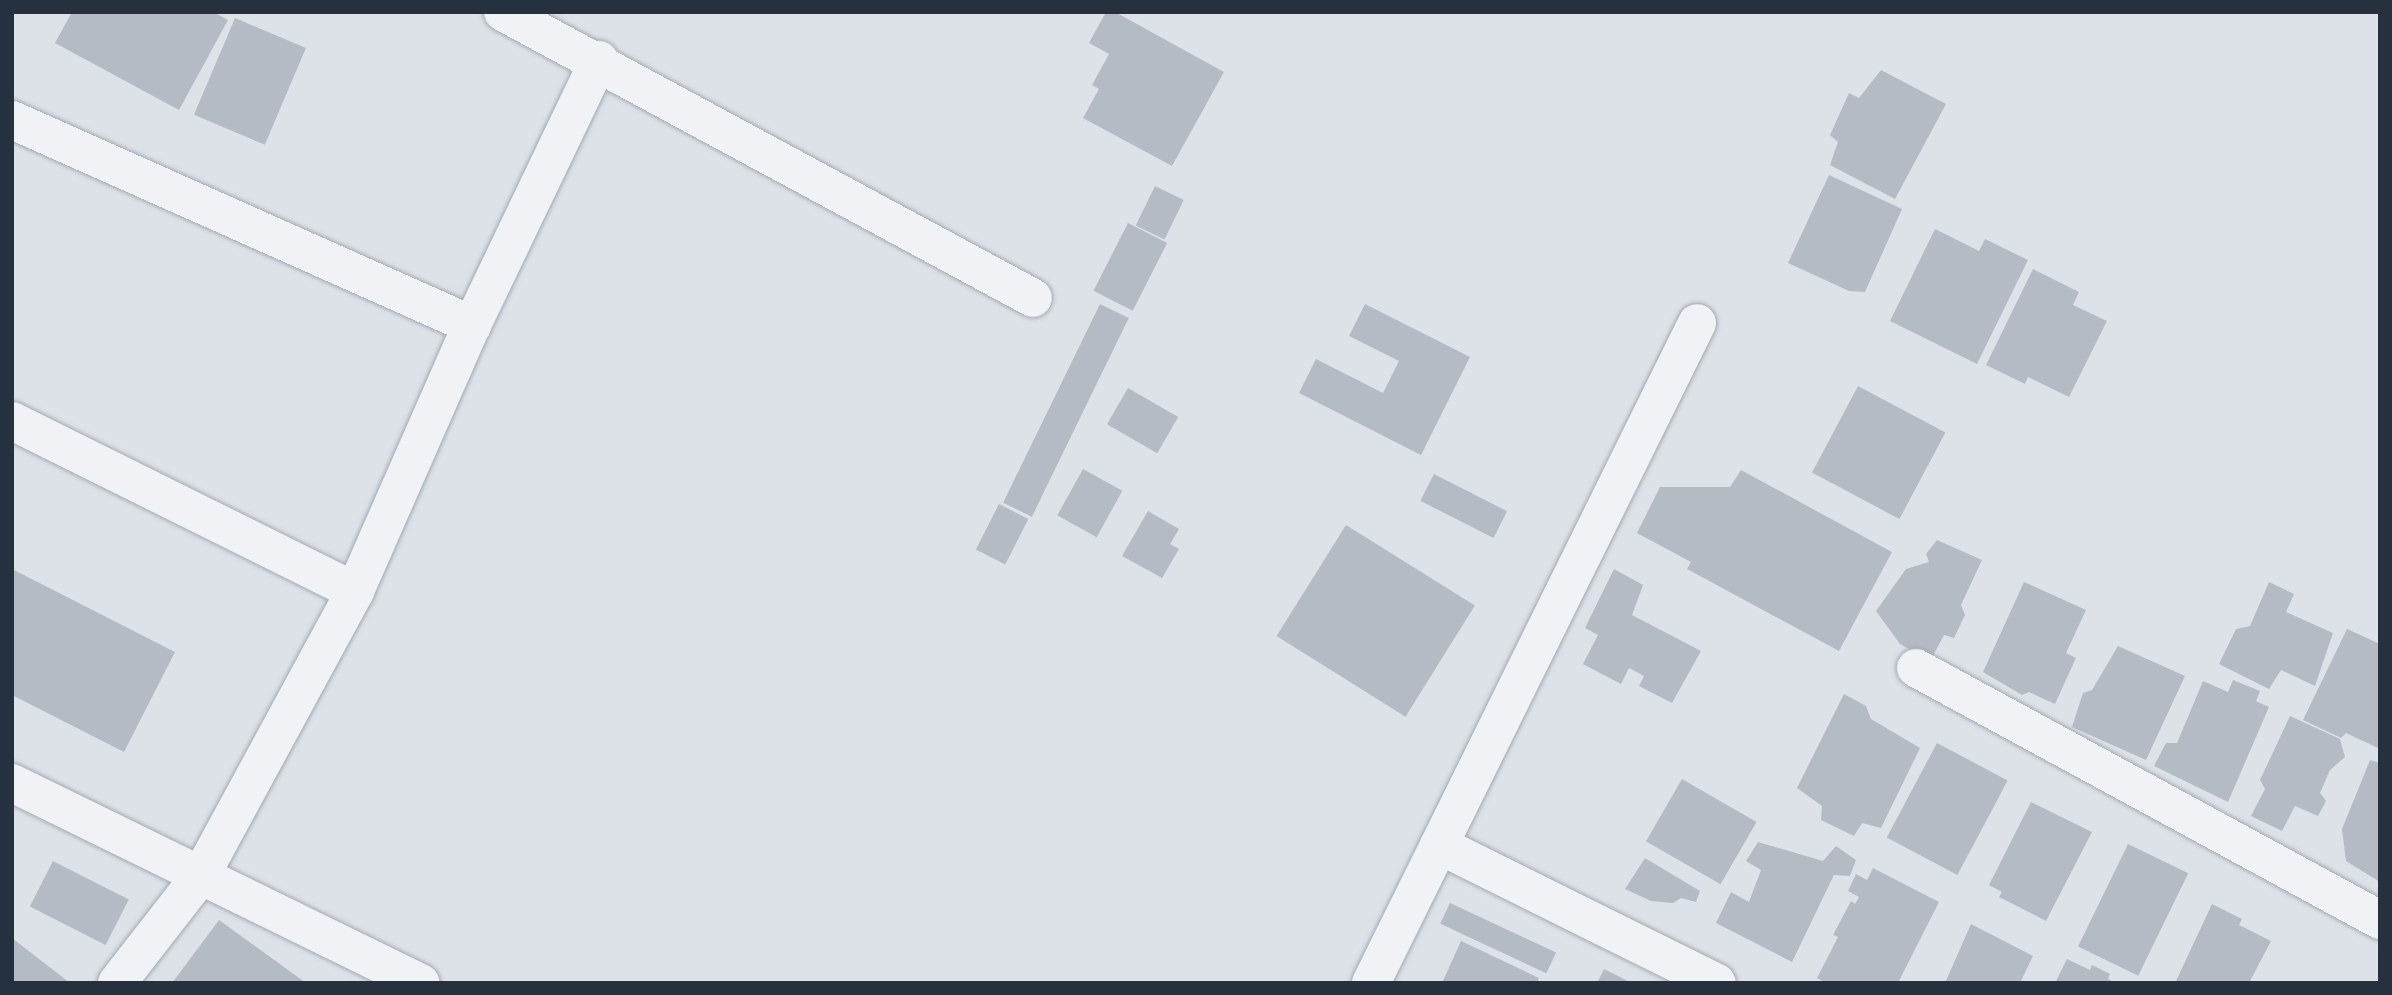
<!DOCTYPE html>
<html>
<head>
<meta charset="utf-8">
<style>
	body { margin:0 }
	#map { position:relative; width:2392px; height:995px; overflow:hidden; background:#dde2e8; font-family:"DejaVu Sans",sans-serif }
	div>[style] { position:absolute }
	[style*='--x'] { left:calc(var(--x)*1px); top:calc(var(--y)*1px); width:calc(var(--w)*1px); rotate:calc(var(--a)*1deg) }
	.building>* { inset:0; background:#b4bbc5; transform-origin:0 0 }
	.roads { filter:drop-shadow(0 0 2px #a2a9b2) drop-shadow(0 0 2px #a2a9b2) }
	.minor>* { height:38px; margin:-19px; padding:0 19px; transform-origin:19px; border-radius:19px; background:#f0f2f6 }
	span { translate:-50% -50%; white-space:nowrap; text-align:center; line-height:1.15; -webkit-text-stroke:5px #ecf1f5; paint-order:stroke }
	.frame { position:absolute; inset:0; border:14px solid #26313f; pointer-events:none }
</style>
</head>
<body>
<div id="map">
	<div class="building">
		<i style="clip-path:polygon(72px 12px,213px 12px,228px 20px,179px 110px,55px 43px)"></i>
		<i style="clip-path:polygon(1106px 12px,1115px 12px,1224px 72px,1172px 166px,1083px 118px,1099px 89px,1092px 85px,1109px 54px,1089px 43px)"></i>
		<i style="left:235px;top:18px;width:77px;height:105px;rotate:23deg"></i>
		<i style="clip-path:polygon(1881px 70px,1946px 104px,1895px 199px,1830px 165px,1838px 142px,1830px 135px,1849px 93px,1859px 98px)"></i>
		<i style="clip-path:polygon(1829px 175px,1902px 209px,1865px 292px,1849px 291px,1788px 263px)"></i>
		<i style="left:1155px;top:186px;width:32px;height:44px;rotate:26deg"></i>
		<i style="left:1128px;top:223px;width:44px;height:76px;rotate:27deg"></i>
		<i style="clip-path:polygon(1935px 229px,1979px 251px,1985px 239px,2028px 260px,1977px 364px,1890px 321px)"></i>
		<i style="clip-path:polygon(2033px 269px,2079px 292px,2073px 305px,2107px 321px,2069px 397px,2028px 377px,2025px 384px,1986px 365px)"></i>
		<i style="left:1100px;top:304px;width:32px;height:221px;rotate:26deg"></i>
		<i style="clip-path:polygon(1365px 304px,1470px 357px,1421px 455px,1299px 393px,1316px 359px,1383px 393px,1399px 361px,1349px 336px)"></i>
		<i style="left:1858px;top:386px;width:99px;height:98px;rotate:28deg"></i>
		<i style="left:1128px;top:388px;width:58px;height:42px;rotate:30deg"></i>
		<i style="left:1083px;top:469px;width:45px;height:53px;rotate:29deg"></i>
		<i style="clip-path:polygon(1741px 470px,1892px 552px,1839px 651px,1687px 569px,1691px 562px,1637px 533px,1660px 487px,1730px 487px)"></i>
		<i style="left:1434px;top:474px;width:82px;height:30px;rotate:27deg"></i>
		<i style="left:999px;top:504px;width:33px;height:51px;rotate:27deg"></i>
		<i style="clip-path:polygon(1148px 511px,1179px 529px,1170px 544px,1179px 549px,1162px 578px,1122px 556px)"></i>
		<i style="left:1346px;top:525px;width:152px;height:131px;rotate:32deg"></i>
		<i style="clip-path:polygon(1937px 540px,1982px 560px,1961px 605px,1965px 615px,1954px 638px,1944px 635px,1930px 661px,1900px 644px,1876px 611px,1906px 569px,1929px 562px,1926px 554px)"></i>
		<i style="clip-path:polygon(12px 569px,175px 652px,124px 752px,12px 695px)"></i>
		<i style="clip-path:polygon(1614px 569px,1643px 585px,1632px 615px,1701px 651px,1672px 703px,1639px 686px,1644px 676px,1629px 668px,1621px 684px,1583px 664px,1598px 635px,1585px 628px)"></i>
		<i style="clip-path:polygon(2024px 582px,2086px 610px,2066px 653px,2076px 658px,2055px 704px,2029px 692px,2022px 695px,1983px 672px)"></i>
		<i style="clip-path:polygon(2269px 582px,2294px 594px,2286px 612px,2333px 633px,2315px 686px,2281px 670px,2269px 689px,2219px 664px,2236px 629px,2250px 626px)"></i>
		<i style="clip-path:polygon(2347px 629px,2380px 644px,2380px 749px,2346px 733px,2341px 738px,2303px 720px)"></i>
		<i style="clip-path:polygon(2118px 646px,2185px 676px,2146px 760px,2072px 727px,2083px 693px,2092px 690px)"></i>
		<i style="clip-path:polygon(2233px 680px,2260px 691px,2256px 701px,2269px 707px,2228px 802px,2154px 766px,2166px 743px,2177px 743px,2203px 681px,2228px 692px)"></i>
		<i style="clip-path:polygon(1844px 694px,1866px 706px,1871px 719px,1920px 748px,1881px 828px,1862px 823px,1854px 836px,1821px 820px,1822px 806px,1797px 788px)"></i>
		<i style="clip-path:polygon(2290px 716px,2340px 739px,2345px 757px,2330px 770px,2320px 793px,2326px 801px,2318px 816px,2295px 806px,2282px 831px,2251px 816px,2265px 789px,2260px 780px)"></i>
		<i style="left:1937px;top:743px;width:80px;height:107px;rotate:28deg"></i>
		<i style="clip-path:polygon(2370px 760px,2380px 763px,2380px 882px,2346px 861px,2342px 829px)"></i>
		<i style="left:1682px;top:779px;width:86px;height:72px;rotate:30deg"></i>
		<i style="clip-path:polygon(2031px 802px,2092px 832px,2046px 921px,1999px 897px,2002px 892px,1989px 885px)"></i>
		<i style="clip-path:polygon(1758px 842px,1823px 861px,1836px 846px,1856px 860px,1850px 876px,1834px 875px,1792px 962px,1716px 923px,1731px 892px,1749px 902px,1761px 870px,1746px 861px)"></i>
		<i style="left:2128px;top:844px;width:67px;height:114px;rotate:26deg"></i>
		<i style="clip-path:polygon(1645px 858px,1700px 891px,1696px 902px,1681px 898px,1673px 903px,1651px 901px,1625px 889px)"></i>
		<i style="left:53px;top:861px;width:85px;height:51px;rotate:27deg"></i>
		<i style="clip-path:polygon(1873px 868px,1939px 902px,1898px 983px,1826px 983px,1817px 978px,1838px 937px,1833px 935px,1851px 901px,1855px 904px,1859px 897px,1848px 891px,1856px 874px,1867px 880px)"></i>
		<i style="left:1450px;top:903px;width:117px;height:23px;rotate:25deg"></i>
		<i style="clip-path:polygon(2212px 904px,2242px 919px,2239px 925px,2271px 941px,2249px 983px,2176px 981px)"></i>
		<i style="clip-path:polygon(219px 920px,306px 983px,172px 983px)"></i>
		<i style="clip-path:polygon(1971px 924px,2033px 956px,2020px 983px,1945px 983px)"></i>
		<i style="clip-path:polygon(12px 938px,70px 983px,12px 983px)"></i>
		<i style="clip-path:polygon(1461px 941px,1539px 978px,1537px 983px,1442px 983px)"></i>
		<i style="clip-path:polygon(2067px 959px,2090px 970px,2092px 965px,2110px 974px,2108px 979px,2115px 983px,2055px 983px)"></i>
		<i style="clip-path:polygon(1604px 969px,1632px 983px,1597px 983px)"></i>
	</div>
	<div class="roads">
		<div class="minor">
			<i style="--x:503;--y:12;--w:602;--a:28.35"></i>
			<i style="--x:12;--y:120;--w:504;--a:24.02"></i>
			<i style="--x:12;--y:421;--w:383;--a:26.4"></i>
			<i style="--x:1916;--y:668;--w:528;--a:28.51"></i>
			<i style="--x:12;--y:783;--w:455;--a:26.1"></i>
			<i style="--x:1439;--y:845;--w:310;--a:26.4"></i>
			<i style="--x:117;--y:983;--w:137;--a:-52.1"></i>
			<i style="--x:201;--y:875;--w:323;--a:-61.5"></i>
			<i style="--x:355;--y:591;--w:291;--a:-66.3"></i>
			<i style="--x:472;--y:325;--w:294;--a:-64.4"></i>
			<i style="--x:1371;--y:983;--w:736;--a:-63.71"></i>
		</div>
	</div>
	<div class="frame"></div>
</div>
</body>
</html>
